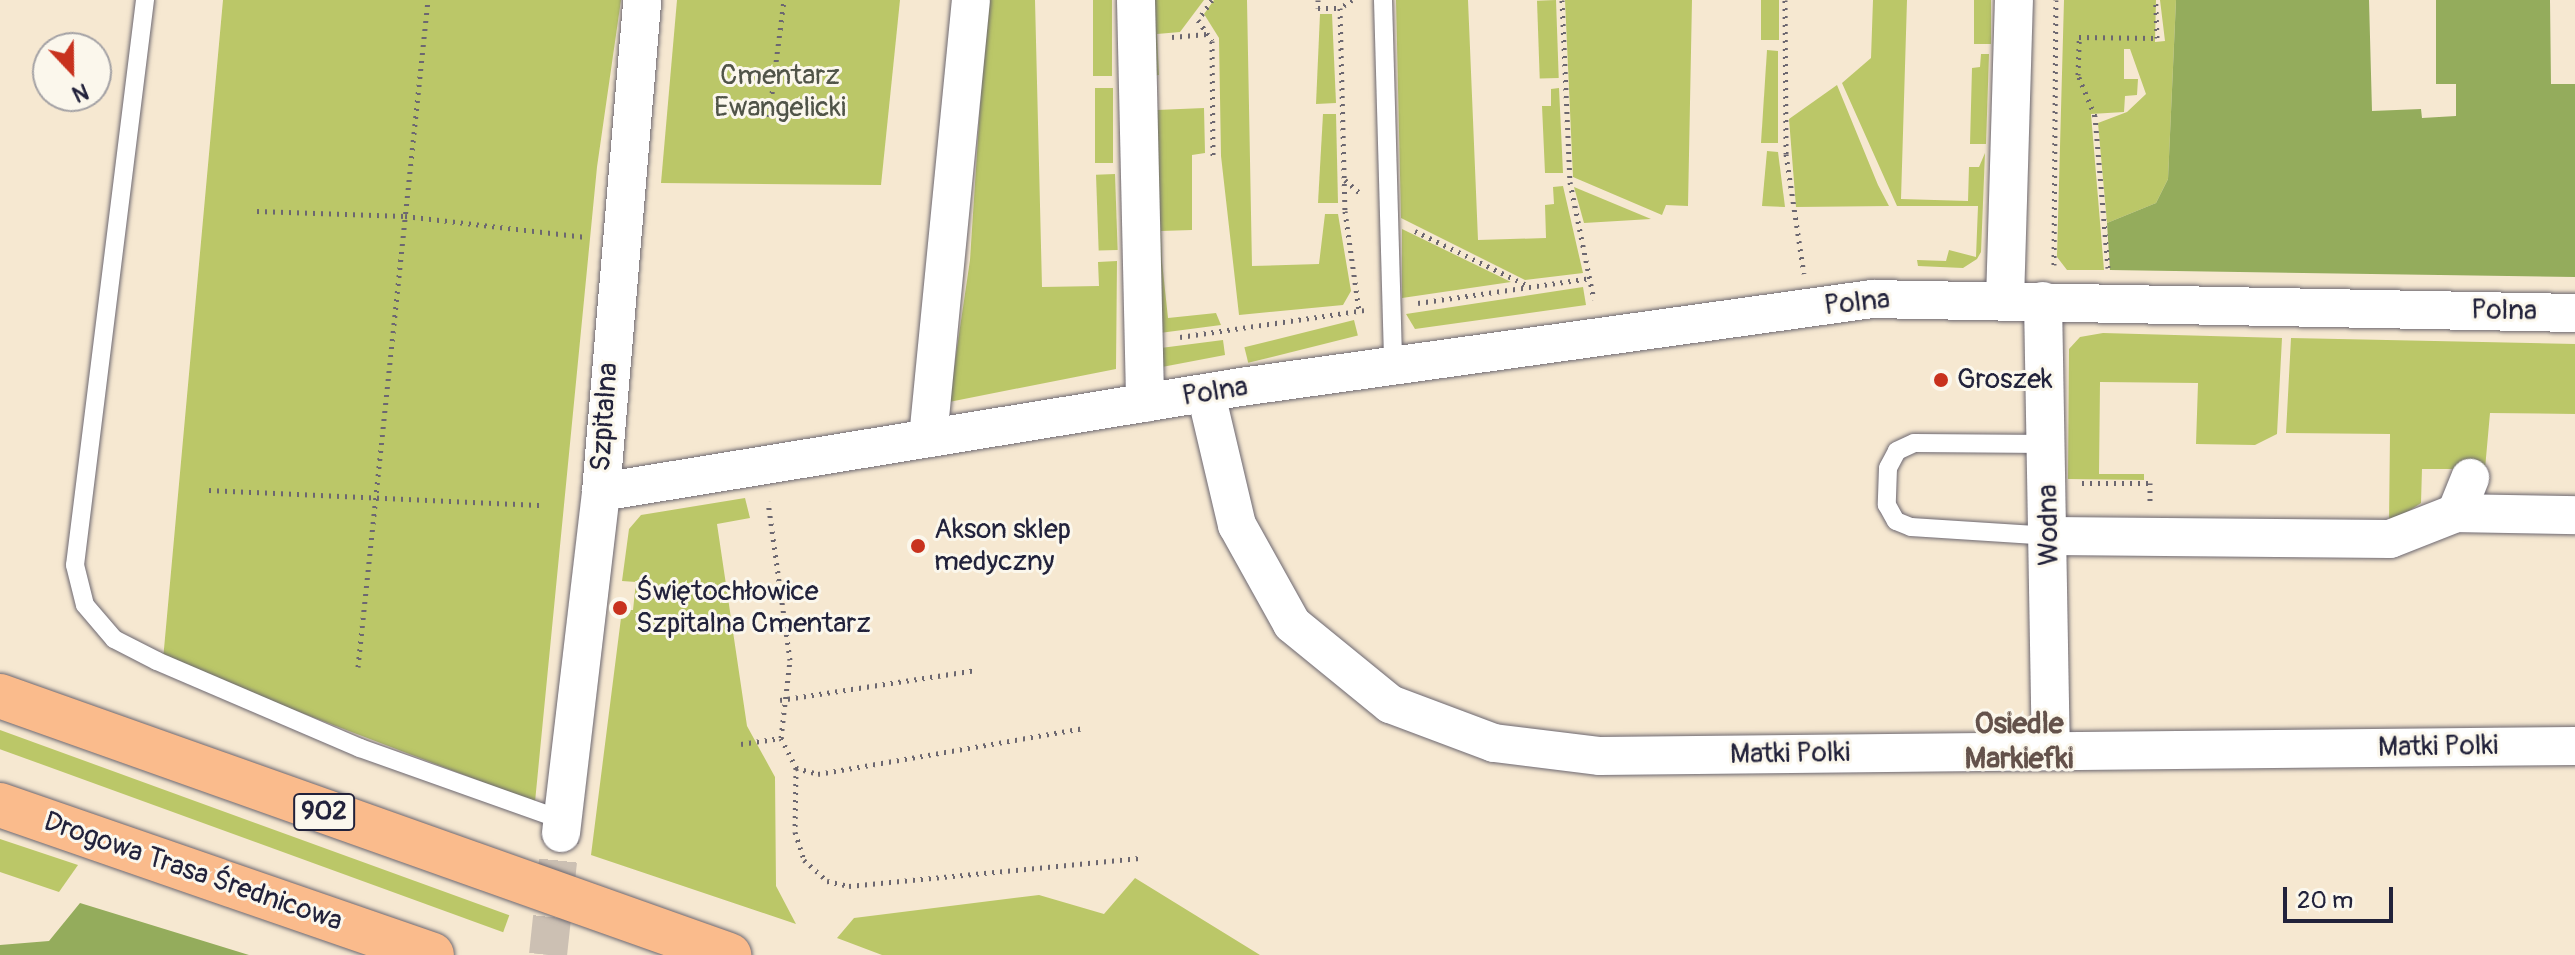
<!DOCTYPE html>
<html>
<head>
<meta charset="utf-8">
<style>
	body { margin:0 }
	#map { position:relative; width:2575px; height:955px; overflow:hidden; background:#f6e8d1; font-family:Pangolin,sans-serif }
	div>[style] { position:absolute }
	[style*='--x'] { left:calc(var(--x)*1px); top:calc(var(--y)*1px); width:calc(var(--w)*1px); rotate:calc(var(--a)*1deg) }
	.green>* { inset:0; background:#bbc768; transform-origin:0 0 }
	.forest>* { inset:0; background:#94ac5c }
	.minor-tunnel>* { height:38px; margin-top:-19px; transform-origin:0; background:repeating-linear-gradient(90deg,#ccc0b3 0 38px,transparent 0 57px) }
	.path>* { height:5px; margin-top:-2.5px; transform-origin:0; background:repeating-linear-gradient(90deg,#6c6770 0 2px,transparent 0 8px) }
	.roads { filter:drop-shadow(0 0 2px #6c6770) drop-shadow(0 0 2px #6c6770) }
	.service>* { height:18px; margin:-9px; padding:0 9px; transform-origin:9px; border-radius:9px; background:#fff }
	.minor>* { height:38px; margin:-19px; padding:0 19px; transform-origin:19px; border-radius:19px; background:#fff }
	.primary>* { height:44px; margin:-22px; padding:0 22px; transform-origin:22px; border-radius:22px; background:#fabb8c }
	.dots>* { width:22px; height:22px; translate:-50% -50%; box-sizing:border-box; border:4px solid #fbf7ec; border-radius:50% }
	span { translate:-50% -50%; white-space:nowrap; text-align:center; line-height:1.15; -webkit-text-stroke:6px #fbf7ec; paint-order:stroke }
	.shield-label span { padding:2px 6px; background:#fbf7ec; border:2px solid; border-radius:6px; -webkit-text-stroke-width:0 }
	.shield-label { font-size:26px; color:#22223b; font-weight:700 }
	.park-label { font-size:28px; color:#505448 }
	.street-label { font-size:28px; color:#22223b }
	.poi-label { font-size:28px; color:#22223b }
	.left { translate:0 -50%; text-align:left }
	.neighbourhood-label { font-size:30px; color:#64524b; font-weight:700 }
	.north { position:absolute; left:32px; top:32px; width:80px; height:80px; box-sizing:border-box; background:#fbf7ec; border:2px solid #a4a2a5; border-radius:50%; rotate:158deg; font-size:22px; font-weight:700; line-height:32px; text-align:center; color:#22223b }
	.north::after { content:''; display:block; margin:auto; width:28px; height:36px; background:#c8321e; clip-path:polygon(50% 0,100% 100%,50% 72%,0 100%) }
	.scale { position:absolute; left:2283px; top:887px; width:110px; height:36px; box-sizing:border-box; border:4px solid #22223b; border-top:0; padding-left:10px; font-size:24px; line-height:28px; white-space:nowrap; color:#22223b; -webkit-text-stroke:6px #fbf7ec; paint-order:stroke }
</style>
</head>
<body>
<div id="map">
	<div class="green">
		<i style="clip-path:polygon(223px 0,621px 0,597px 167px,535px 802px,163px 660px)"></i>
		<i style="clip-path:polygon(677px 0,900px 0,881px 185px,661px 183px)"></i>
		<i style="clip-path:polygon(987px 0,1035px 0,1042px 287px,1099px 286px,1098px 262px,1117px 261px,1116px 369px,949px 402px,970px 260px)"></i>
		<i style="left:1093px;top:0;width:19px;height:76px"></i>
		<i style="clip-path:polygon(1146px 0,1204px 0,1180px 32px,1157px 34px,1159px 75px,1148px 76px)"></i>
		<i style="clip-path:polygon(1214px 0,1247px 0,1252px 266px,1319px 264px,1325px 214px,1338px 214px,1351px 291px,1343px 305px,1239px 315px,1221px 156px,1219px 38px,1204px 14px)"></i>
		<i style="clip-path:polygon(1396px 0,1468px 0,1478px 240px,1546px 238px,1545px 205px,1554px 204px,1553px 187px,1563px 186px,1583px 273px,1525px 280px,1401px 218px)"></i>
		<i style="left:1556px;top:0;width:78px;height:19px;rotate:88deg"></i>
		<i style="clip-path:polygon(1565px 0,1692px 0,1688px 206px,1666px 205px,1662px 215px,1573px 177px)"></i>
		<i style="left:1761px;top:0;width:18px;height:40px"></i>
		<i style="clip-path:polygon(1873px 0,1907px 0,1901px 199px,1968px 201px,1969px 167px,1979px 167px,1985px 153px,1981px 252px,1977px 259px,1963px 268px,1918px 266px,1917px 260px,1946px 261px,1949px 250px,1976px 257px,1978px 206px,1897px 206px,1842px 83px,1871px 58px)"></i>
		<i style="left:1974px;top:0;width:17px;height:44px"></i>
		<i style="clip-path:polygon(2064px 0,2156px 0,2155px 42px,2165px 41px,2160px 0,2176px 0,2168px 179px,2156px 203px,2107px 223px,2098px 123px,2127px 112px,2146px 94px,2130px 49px,2124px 49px,2124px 79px,2138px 79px,2137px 95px,2125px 96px,2124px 112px,2091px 114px,2104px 270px,2067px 270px,2057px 257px)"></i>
		<i style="clip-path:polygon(1320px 14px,1332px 14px,1336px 103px,1316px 104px)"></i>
		<i style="clip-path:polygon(1767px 50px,1778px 51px,1778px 143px,1761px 143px)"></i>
		<i style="clip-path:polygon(1981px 54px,1989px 54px,1986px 144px,1970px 144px,1972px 68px,1980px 67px)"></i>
		<i style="clip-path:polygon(1837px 85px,1878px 185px,1889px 206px,1796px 207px,1789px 119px)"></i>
		<i style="left:1095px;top:88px;width:18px;height:75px"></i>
		<i style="clip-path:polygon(1559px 88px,1563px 173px,1545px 173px,1542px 106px,1551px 106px,1551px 89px)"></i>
		<i style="clip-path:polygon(1204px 108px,1205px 153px,1192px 155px,1192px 230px,1161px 231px,1162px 262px,1168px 318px,1216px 313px,1221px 325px,1152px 334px,1157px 110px)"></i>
		<i style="clip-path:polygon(1323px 114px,1336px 114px,1338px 203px,1318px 203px)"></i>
		<i style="clip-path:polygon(1767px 151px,1778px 152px,1785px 207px,1762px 206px)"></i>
		<i style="left:1115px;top:174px;width:76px;height:19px;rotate:88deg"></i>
		<i style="clip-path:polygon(1574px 187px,1651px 219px,1584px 223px)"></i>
		<i style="clip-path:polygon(1402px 229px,1511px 282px,1402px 298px)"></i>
		<i style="clip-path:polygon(1583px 287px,1586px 305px,1415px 329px,1406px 314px)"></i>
		<i style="left:1354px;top:320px;width:16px;height:113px;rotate:76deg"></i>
		<i style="clip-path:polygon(2103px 333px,2282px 338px,2277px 434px,2255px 445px,2196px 444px,2198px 383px,2100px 382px,2099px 474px,2144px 474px,2144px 480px,2068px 479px,2069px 349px,2080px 337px)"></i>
		<i style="clip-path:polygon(2291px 338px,2575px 344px,2575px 414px,2490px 413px,2485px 469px,2422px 469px,2421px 503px,2389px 524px,2390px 434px,2286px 433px)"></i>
		<i style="clip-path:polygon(1223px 340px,1225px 355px,1162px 367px,1153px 349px)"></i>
		<i style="clip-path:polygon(745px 498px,750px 518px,717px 524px,747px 726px,775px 777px,776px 886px,796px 924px,591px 855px,622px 610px,633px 610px,636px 582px,622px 581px,629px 529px,641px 515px)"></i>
		<i style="left:0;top:730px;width:542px;height:18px;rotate:20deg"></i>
		<i style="clip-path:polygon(0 839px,78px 865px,59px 892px,0 872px)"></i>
		<i style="clip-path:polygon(1135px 878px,1260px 955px,882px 955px,837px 938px,854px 918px,1039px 895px,1104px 914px)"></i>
	</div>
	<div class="forest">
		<i style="clip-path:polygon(2176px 0,2369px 0,2372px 111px,2421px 109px,2422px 118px,2456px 116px,2456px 84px,2436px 84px,2436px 0,2550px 0,2551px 84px,2575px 84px,2575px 277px,2110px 270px,2107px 223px,2156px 203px,2168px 179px)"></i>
		<i style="clip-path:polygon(80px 903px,249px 955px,0 955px,0 945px,49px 941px)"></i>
	</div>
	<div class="minor-tunnel">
		<i style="--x:548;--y:955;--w:123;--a:-83.9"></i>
	</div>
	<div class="path">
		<i style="--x:1212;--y:0;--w:24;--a:125"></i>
		<i style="--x:1198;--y:20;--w:25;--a:56"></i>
		<i style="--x:1212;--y:41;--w:116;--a:89.5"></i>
		<i style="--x:1318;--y:0;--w:8;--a:90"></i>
		<i style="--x:1318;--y:8;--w:22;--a:0"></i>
		<i style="--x:1352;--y:0;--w:14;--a:146"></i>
		<i style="--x:1340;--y:8;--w:203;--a:88.6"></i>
		<i style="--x:1345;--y:211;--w:101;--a:82"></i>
		<i style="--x:1562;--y:0;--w:182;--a:87.5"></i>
		<i style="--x:1570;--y:182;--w:120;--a:78.5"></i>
		<i style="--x:1785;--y:0;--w:154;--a:89.6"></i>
		<i style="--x:1786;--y:154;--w:121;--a:81.5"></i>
		<i style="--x:1172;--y:37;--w:35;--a:-5"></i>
		<i style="--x:769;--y:117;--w:118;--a:-82.7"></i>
		<i style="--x:1345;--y:180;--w:21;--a:41"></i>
		<i style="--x:257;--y:211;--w:148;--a:1.9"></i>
		<i style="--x:405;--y:216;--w:182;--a:6.6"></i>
		<i style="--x:1415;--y:231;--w:127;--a:25.8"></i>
		<i style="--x:2054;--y:265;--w:265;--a:-89.6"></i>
		<i style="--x:2108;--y:268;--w:153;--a:-94.9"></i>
		<i style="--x:2095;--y:116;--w:44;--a:-112.5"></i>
		<i style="--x:2078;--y:75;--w:38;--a:-88"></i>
		<i style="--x:2079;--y:37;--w:78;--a:0.7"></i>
		<i style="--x:2157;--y:38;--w:38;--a:-92"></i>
		<i style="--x:1418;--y:303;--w:175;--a:-8.2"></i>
		<i style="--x:1180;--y:337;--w:186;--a:-8.3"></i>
		<i style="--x:2082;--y:483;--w:68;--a:0"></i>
		<i style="--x:2150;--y:483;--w:18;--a:90"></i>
		<i style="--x:209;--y:490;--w:335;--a:2.6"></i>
		<i style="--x:358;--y:667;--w:671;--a:-84.01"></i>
		<i style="--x:780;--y:700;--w:197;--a:-8.7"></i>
		<i style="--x:781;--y:738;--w:34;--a:63"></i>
		<i style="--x:796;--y:768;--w:23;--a:15"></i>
		<i style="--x:818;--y:774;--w:270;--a:-9.8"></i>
		<i style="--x:741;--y:744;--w:40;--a:-8.5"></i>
		<i style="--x:781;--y:738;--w:79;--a:-83.4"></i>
		<i style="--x:790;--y:660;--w:160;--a:-97.9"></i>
		<i style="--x:796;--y:768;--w:64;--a:90.9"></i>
		<i style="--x:795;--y:832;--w:29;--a:72"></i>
		<i style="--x:804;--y:860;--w:31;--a:42"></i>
		<i style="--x:827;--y:881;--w:23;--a:13"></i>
		<i style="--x:849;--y:886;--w:292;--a:-5.5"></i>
	</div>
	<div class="roads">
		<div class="service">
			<i style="--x:145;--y:0;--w:569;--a:97.06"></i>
			<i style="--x:75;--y:565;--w:41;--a:76"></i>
			<i style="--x:85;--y:605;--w:45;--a:49.5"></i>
			<i style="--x:114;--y:639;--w:48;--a:27.1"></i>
			<i style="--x:157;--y:661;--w:221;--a:23.2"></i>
			<i style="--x:360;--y:748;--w:214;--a:19.6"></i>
			<i style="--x:1383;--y:0;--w:365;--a:88.4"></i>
			<i style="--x:2047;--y:444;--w:133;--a:-179.6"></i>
			<i style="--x:1914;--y:443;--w:19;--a:155"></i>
			<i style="--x:1897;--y:451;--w:19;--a:118"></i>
			<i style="--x:1888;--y:468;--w:37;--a:92"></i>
			<i style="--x:1887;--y:505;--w:18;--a:61"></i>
			<i style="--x:1896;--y:521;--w:16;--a:22"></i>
			<i style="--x:1911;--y:527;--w:140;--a:3.7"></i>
		</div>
		<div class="minor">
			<i style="--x:1136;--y:0;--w:403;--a:88.7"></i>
			<i style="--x:2005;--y:301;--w:301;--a:-88.3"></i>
			<i style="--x:2043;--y:301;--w:448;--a:89"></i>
			<i style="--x:1206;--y:394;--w:135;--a:76.7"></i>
			<i style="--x:1237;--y:525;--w:113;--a:60.9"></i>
			<i style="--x:1292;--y:624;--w:127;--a:39.2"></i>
			<i style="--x:1390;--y:704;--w:111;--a:20.6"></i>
			<i style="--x:1494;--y:743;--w:107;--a:7"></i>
			<i style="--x:1600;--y:756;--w:975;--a:-0.59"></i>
			<i style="--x:928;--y:438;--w:440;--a:-84.4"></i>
			<i style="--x:601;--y:492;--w:649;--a:-9.32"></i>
			<i style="--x:1241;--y:387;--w:637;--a:-7.94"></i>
			<i style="--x:1872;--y:299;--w:703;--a:1.14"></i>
			<i style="--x:2456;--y:513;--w:119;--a:1"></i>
			<i style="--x:2051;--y:536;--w:339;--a:0.5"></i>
			<i style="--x:2390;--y:539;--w:71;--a:-21.5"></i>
			<i style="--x:2456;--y:513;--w:38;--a:-68"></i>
			<i style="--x:561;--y:833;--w:343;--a:-83.3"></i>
			<i style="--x:601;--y:492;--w:494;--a:-85.2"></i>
		</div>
		<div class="primary">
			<i style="--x:0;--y:696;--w:774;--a:19.56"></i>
			<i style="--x:0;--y:805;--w:457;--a:19.1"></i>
		</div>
	</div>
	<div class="dots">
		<i style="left:1941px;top:380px;background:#c8321e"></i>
		<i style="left:918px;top:546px;background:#c8321e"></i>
		<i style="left:620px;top:608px;background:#c8321e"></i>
	</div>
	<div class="shield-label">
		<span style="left:324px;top:812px">902</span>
	</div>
	<div class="park-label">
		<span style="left:780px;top:92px">Cmentarz<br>Ewangelicki</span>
	</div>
	<div class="street-label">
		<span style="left:1857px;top:303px;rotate:-6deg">Polna</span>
		<span style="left:2504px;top:311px;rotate:1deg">Polna</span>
		<span style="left:1215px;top:392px;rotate:-9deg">Polna</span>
		<span style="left:605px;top:417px;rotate:-86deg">Szpitalna</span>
		<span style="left:2049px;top:525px;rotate:-91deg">Wodna</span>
		<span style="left:2438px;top:747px;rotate:-1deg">Matki Polki</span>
		<span style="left:1790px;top:754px;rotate:-1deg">Matki Polki</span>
		<span style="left:193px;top:872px;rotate:19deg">Drogowa Trasa Średnicowa</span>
	</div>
	<div class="poi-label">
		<span class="left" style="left:1957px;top:380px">Groszek</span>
		<span class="left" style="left:934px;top:546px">Akson sklep<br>medyczny</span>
		<span class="left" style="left:636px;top:608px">Świętochłowice<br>Szpitalna Cmentarz</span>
	</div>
	<div class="neighbourhood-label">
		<span style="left:2019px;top:741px">Osiedle<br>Markiefki</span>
	</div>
	<div class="north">N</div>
	<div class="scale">20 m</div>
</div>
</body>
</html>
